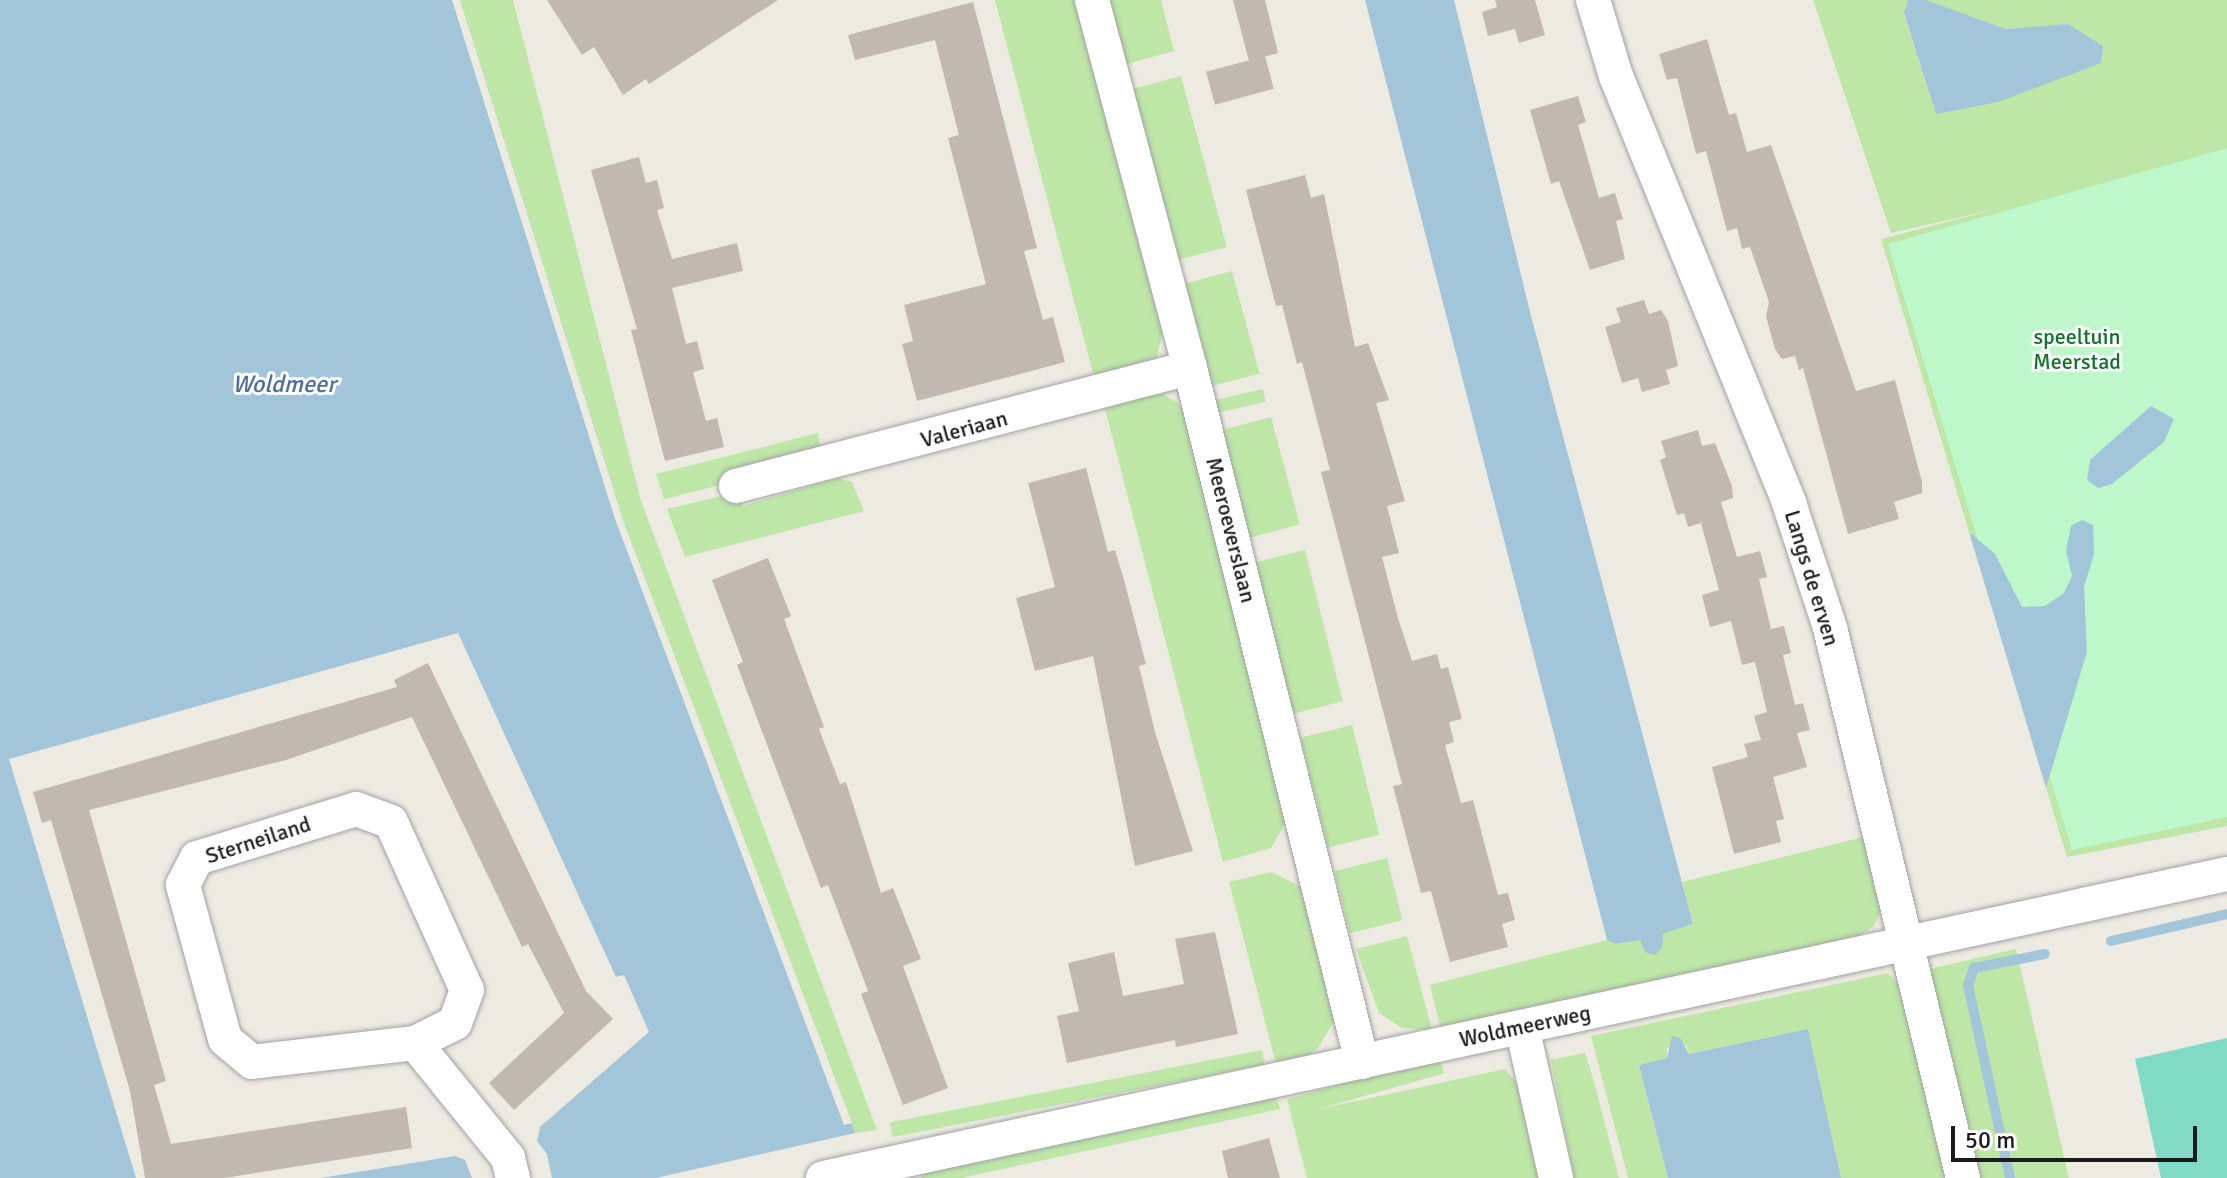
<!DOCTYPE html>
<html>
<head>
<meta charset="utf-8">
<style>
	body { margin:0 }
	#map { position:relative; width:2227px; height:1178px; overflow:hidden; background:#eceae1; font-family:Signika,sans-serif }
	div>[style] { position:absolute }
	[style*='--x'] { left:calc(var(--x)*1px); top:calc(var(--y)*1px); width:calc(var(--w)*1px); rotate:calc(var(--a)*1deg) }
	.grass>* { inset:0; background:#bde6a7; transform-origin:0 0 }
	.park>* { inset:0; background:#bef7ca }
	.pitch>* { inset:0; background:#81dac4 }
	.water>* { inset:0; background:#a2c5d9 }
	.pier>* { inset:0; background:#eceae1 }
	.stream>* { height:10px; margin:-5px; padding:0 5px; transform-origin:5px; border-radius:5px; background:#a2c5d9 }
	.building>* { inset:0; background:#c1b9b1; transform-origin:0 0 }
	.roads { filter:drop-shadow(0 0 2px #a2a2a2) drop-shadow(0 0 2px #a2a2a2) }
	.minor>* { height:34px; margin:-17px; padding:0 17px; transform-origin:17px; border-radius:17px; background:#fff }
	span { translate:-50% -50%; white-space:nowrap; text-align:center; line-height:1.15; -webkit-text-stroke:6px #fff; paint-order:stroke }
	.park-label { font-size:22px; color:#0f7326 }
	.street-label { font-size:22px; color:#1b1b1b }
	.water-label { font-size:24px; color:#4c6ca6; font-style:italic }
	.scale { position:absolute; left:1951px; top:1126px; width:246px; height:36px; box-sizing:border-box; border:4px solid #1b1b1b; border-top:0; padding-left:10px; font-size:24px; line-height:28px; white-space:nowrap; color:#1b1b1b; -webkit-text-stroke:6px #fff; paint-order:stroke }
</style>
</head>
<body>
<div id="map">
	<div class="grass">
		<i style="clip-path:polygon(460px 0,513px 0,641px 501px,877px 1130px,855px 1133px,624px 523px)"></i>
		<i style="clip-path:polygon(995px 0,1076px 0,1163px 331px,1156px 360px,1095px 381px)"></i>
		<i style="clip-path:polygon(1106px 0,1161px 0,1174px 51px,1123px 65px)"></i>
		<i style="clip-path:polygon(1813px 0,1908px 0,1904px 14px,1936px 114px,2068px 25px,2006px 29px,1926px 0,2227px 0,2227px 826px,2067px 857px,2046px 788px,2069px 717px,1995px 554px,1969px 532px,1881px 239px,2001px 208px,1891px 233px)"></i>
		<i style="left:1181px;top:76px;width:177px;height:53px;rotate:75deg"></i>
		<i style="left:1232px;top:271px;width:106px;height:53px;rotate:75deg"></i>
		<i style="left:1263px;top:389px;width:13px;height:53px;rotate:77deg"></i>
		<i style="clip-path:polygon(1146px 394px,1163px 394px,1178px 403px,1185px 415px,1290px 815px,1271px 848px,1223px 862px,1104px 405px)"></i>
		<i style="left:1271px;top:417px;width:111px;height:53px;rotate:75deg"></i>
		<i style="clip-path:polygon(818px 433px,820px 447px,737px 481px,664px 499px,656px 474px)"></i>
		<i style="clip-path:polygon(838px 478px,852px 482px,864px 511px,685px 557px,667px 509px,739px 492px,743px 506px)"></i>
		<i style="left:1305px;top:550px;width:156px;height:52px;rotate:76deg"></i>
		<i style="left:1352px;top:725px;width:113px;height:53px;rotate:76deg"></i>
		<i style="clip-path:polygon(1867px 836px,1884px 905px,1874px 926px,1855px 939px,1441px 1030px,1430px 985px,1607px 940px,1615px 944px,1663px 934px,1693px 924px,1682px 882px)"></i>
		<i style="left:1387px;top:858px;width:64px;height:54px;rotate:76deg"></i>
		<i style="clip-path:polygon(1271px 872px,1308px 890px,1336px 1018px,1318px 1048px,1307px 1057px,1276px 1064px,1229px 882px)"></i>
		<i style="clip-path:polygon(1407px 936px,1432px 1030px,1402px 1028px,1379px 1013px,1356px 949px)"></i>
		<i style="left:2016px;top:949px;width:235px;height:89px;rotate:77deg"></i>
		<i style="clip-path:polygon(1888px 973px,1902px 988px,1951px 1178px,1841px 1178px,1808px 1029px,1689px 1054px,1686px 1045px,1667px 1048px,1667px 1058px,1639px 1065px,1668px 1178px,1628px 1178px,1591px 1036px)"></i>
		<i style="left:1262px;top:1050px;width:15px;height:379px;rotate:79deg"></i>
		<i style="clip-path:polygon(1585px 1053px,1593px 1078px,1619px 1178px,1574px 1178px,1551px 1060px)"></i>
		<i style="left:1439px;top:1056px;width:18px;height:158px;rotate:74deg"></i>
		<i style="clip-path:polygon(1505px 1069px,1525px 1092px,1543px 1178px,1307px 1178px,1291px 1115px)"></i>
		<i style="clip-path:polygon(1275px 1093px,1280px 1109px,961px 1178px,922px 1178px,919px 1169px)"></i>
	</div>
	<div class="park">
		<i style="clip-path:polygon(2227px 148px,2227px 817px,2072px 850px,1888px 244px)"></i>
	</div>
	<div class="pitch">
		<i style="clip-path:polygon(2227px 1038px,2227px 1178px,2161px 1178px,2135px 1059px)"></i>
	</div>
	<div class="water">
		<i style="clip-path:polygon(0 0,460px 0,624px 523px,855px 1133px,656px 1178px,552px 1178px,547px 1154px,537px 1141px,540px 1127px,649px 1032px,624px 975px,616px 977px,458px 633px,9px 759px,136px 1178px,0 1178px)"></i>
		<i style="clip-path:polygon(1365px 0,1454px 0,1530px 312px,1693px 924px,1663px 934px,1662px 948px,1655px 955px,1645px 952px,1640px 940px,1615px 944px,1607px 940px)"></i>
		<i style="clip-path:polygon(1908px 0,1926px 0,2006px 29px,2068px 24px,2103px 46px,2101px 63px,1998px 102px,1936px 114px,1904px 13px)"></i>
		<i style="clip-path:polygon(2151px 406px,2174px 419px,2164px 442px,2112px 484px,2098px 488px,2087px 480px,2090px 460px)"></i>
		<i style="clip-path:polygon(2082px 520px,2093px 525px,2094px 554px,2084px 587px,2087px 652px,2046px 788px,1969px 532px,1995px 554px,2022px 607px,2045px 606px,2064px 593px,2072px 576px,2066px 551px,2071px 526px)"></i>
		<i style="clip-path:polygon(1808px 1029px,1841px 1178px,1668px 1178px,1639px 1065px,1667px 1058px,1672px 1036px,1680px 1038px,1689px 1054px)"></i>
		<i style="clip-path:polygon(455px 1156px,465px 1160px,472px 1178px,321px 1178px)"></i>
	</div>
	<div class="pier">
		<i style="clip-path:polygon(452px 0,460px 0,624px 523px,852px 1123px,844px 1125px,615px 519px)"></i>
	</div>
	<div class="stream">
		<i style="--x:2111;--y:941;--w:119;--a:-13.1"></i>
		<i style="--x:2010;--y:1178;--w:198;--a:-102.3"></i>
		<i style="--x:1968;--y:985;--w:18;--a:-71"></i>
		<i style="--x:1974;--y:968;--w:72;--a:-11.2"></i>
	</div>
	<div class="building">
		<i style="clip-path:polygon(547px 0,778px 0,649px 84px,646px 79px,623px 95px,594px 47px,582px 55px)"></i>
		<i style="clip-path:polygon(1233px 0,1265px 0,1278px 53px,1249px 61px)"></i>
		<i style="clip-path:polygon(1495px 0,1535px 0,1545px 35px,1519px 43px,1515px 29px,1488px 36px,1482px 12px,1497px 7px)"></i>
		<i style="clip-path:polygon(973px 2px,1037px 248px,1024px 251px,1043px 320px,1053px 317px,1065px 362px,917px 401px,902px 344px,913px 341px,904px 305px,986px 284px,948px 138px,959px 135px,935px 40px,855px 60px,848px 35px)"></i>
		<i style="clip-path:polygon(1707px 39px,1729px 115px,1736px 113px,1747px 152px,1771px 145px,1856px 391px,1895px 380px,1922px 482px,1922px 493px,1894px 502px,1899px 519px,1848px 534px,1803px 368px,1799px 370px,1795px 356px,1782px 359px,1775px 349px,1766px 316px,1769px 302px,1750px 247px,1742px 249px,1737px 228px,1727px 231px,1706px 151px,1696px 154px,1677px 78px,1667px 80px,1659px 54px)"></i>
		<i style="left:1265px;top:56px;width:34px;height:61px;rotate:75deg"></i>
		<i style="clip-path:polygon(1578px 96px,1586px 122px,1578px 125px,1599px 198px,1615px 193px,1623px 219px,1616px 221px,1625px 259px,1590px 270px,1559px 181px,1551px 184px,1530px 110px)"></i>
		<i style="clip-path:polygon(639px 157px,646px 183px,657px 180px,664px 208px,657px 210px,672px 259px,737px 243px,743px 271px,672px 288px,686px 344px,697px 341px,704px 369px,693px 372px,706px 421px,717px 418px,724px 447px,665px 461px,631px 330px,637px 329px,591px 170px)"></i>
		<i style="clip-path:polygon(1305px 175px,1311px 198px,1324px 194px,1355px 347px,1368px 343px,1389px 400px,1376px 403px,1405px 501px,1387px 506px,1399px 553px,1382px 557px,1398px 618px,1412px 661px,1437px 654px,1441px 669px,1448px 667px,1462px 719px,1449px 722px,1454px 742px,1445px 745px,1461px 803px,1473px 800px,1498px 895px,1508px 893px,1515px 920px,1502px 924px,1508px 947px,1450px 962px,1431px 891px,1421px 893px,1393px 786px,1402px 784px,1321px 472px,1330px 470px,1302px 362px,1297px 364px,1282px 305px,1276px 306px,1246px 190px)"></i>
		<i style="clip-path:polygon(1644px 300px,1649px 314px,1661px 310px,1668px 321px,1678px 366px,1666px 370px,1670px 384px,1642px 392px,1638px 378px,1622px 383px,1605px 327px,1621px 322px,1616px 308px)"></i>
		<i style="clip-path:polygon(1698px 430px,1702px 446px,1715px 443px,1732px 486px,1733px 498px,1721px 502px,1737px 557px,1760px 551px,1767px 577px,1759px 579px,1771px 629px,1784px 626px,1791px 653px,1783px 655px,1795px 705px,1803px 703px,1810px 730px,1797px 733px,1807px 767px,1773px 777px,1784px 819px,1776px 821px,1781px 842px,1734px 854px,1712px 767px,1748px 757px,1744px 744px,1761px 740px,1754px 716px,1767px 712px,1755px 662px,1742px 665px,1731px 621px,1710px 627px,1702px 595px,1719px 590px,1701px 523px,1688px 527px,1684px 513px,1677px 515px,1660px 460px,1666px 457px,1661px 441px)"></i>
		<i style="clip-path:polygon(1086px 468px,1108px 552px,1115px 550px,1124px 580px,1146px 664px,1139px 666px,1155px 732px,1193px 851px,1135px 866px,1093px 656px,1035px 671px,1016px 598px,1055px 587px,1028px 483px)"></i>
		<i style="clip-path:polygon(768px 558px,791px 616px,784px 619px,824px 727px,819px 729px,840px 784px,846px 782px,881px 893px,893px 888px,921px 959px,903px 966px,948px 1088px,903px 1105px,861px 994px,868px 991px,828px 885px,821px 888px,737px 665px,743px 662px,712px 580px)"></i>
		<i style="clip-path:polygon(428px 663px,586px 991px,613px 1019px,514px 1110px,489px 1083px,564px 1013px,528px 944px,522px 947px,412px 717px,286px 760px,89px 810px,166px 1081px,154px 1085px,171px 1144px,406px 1107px,412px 1148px,224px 1178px,145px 1178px,130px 1091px,51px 820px,42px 823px,33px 792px,397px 687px,394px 680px)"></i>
		<i style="clip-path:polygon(1215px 932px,1238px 1034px,1176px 1047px,1175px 1040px,1067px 1063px,1057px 1016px,1079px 1011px,1068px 963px,1114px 952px,1123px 996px,1184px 984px,1175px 939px)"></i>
		<i style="clip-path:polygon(1269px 1138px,1280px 1178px,1228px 1178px,1222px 1151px)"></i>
	</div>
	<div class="roads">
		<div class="minor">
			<i style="--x:1092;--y:0;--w:381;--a:75.1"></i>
			<i style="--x:1190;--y:368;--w:715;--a:76.08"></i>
			<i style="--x:1593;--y:0;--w:79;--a:73.2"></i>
			<i style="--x:1616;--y:76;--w:461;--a:67.9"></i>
			<i style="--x:1789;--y:503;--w:132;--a:71.8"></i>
			<i style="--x:1830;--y:628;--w:566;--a:76.41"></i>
			<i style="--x:736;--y:486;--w:469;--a:-14.6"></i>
			<i style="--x:356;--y:809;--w:37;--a:20"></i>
			<i style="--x:391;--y:822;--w:184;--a:65.7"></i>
			<i style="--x:467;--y:990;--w:35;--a:110"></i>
			<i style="--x:455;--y:1023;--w:45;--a:153.4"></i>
			<i style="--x:415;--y:1043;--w:164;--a:173.4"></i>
			<i style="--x:252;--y:1062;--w:35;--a:-140"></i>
			<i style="--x:225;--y:1039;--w:160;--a:-105.3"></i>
			<i style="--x:183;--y:885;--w:30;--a:-63"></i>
			<i style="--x:197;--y:858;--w:166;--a:-17.1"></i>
			<i style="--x:1522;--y:1027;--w:155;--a:77.3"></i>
			<i style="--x:415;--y:1043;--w:148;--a:51"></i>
			<i style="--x:508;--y:1158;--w:21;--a:76"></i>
			<i style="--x:823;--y:1178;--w:1437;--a:-12.22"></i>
		</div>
	</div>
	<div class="park-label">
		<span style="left:2077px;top:349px">speeltuin<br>Meerstad</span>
	</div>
	<div class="street-label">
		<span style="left:964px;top:429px;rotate:-15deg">Valeriaan</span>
		<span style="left:1231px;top:530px;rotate:76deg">Meeroeverslaan</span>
		<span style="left:1812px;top:578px;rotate:73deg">Langs de erven</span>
		<span style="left:258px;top:840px;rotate:-18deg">Sterneiland</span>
		<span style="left:1525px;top:1026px;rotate:-12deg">Woldmeerweg</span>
	</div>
	<div class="water-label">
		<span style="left:284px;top:385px">Woldmeer</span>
	</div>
	<div class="scale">50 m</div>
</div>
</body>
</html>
